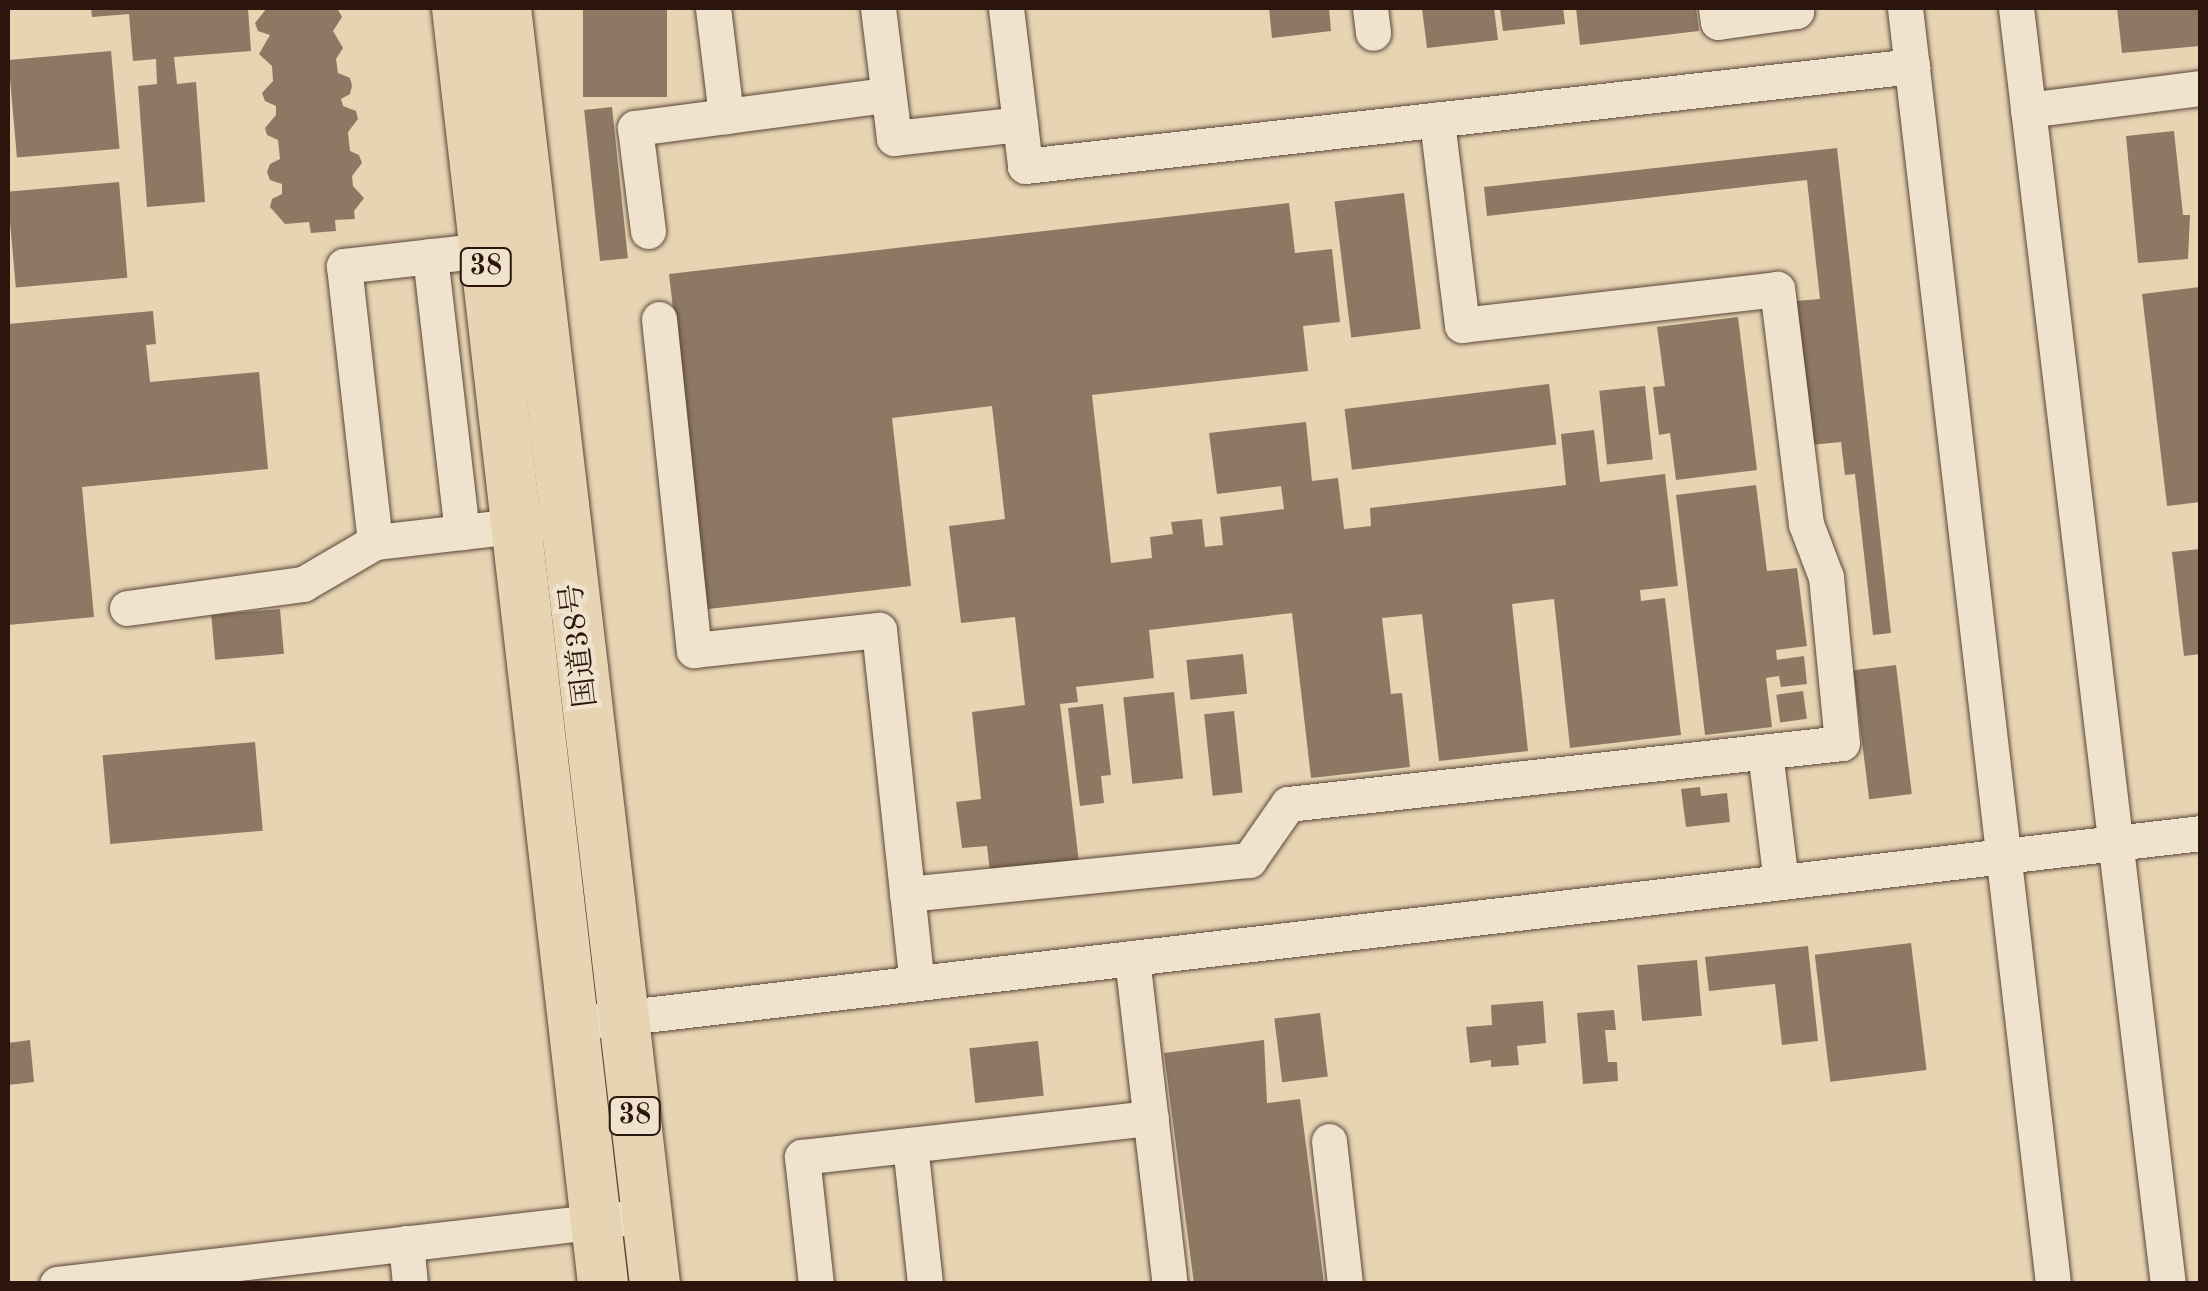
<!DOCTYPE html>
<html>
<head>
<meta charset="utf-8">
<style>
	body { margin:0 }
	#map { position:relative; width:2208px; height:1291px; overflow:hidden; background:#e6d4b3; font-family:"Old Standard TT","Noto Serif JP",serif }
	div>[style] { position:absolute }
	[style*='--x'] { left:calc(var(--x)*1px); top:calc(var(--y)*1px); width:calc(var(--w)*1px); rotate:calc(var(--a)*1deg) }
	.building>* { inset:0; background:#8c7863; transform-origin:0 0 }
	.roads { filter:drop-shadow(0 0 2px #5a4536) drop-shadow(0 0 2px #5a4536) }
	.minor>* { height:35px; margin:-17.5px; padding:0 17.5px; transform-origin:17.5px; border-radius:17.5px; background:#efe3ce }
	.highway>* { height:50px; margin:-25px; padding:0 25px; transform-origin:25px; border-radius:25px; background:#e6d4b3 }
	span { translate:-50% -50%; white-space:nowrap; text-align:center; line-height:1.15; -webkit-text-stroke:9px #efe3ce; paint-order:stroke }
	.shield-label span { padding:2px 8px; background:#efe3ce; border:2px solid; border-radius:8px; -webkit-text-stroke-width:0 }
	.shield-label { font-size:28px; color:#2b150d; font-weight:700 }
	.street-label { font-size:30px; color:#2b150d }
	.frame { position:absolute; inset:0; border:10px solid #2b150d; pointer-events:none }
</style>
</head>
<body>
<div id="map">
	<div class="building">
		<i style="clip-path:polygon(91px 8px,248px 8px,251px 51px,174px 57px,177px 84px,196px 82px,205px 202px,147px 207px,138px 86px,157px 84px,156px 59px,133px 61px,129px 14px,92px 17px)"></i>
		<i style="clip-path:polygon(267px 8px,337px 8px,342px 17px,333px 31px,343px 48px,336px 59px,338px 73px,350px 78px,352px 86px,350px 94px,341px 99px,343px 106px,356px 111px,358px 119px,348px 132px,350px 151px,359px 155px,362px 163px,352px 176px,353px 186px,364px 198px,354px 211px,355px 219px,335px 220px,336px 231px,311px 233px,309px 222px,285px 224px,270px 207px,272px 199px,282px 194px,282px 184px,270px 180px,267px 172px,270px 164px,280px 159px,278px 140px,267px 135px,265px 128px,276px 115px,276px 106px,265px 101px,262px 93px,273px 81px,272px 66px,259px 54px,270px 35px,258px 31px,255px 23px)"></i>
		<i style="left:583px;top:8px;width:84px;height:89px"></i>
		<i style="clip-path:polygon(1269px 8px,1329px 8px,1331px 31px,1272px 38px)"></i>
		<i style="clip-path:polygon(1422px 8px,1494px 8px,1498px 40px,1427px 48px)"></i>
		<i style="clip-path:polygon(1500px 8px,1563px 8px,1565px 24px,1503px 31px)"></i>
		<i style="clip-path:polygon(1576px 8px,1696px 8px,1699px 31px,1580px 45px)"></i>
		<i style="clip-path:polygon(2117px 8px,2200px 8px,2200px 46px,2122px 53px)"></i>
		<i style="left:111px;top:51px;width:98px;height:103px;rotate:85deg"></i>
		<i style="left:612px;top:107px;width:152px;height:28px;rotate:84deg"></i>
		<i style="clip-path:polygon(2174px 131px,2183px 215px,2190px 215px,2188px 259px,2138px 263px,2126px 136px)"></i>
		<i style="clip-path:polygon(1837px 148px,1891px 633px,1873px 635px,1855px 474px,1845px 475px,1841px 442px,1811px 445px,1795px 301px,1820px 299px,1807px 180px,1487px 216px,1484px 187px)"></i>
		<i style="left:119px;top:182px;width:96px;height:112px;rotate:85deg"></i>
		<i style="left:1404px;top:193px;width:137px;height:70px;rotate:83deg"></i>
		<i style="clip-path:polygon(1289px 203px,1295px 253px,1332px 249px,1340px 322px,1303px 326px,1308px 371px,1092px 395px,1111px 563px,1152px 558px,1150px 537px,1173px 534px,1171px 522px,1202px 519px,1205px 547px,1223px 545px,1220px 517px,1284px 509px,1281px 486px,1217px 494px,1209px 433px,1306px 422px,1312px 481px,1338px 478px,1344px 529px,1371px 526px,1370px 508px,1566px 485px,1561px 434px,1594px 430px,1600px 482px,1665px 474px,1678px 586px,1640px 590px,1641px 601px,1665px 598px,1681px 735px,1570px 748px,1554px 599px,1512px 604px,1528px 751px,1439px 761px,1422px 614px,1382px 618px,1391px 694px,1402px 693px,1410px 767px,1311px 778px,1292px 613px,1149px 630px,1154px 678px,1076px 687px,1078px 702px,1060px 704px,1079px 862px,990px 872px,987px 846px,962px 848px,956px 802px,981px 799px,972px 712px,1025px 705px,1015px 617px,961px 623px,949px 526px,1005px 519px,992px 406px,892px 418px,911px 586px,708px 609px,669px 274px)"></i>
		<i style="clip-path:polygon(2200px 287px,2200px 502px,2167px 506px,2142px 294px)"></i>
		<i style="clip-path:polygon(153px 311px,156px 344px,146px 345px,150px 382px,259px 372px,268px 469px,82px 487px,94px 617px,8px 625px,8px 324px)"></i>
		<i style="clip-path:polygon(1738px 317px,1757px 470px,1676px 480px,1670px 433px,1659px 435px,1653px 387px,1665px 386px,1657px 327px)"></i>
		<i style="left:1549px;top:384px;width:61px;height:206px;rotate:83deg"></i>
		<i style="left:1645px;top:386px;width:74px;height:46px;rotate:84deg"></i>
		<i style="clip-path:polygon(1756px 485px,1767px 571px,1797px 568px,1807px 646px,1776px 650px,1777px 660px,1804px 656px,1807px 684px,1781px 687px,1779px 676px,1766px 678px,1772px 727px,1705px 735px,1676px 495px)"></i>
		<i style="clip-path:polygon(2200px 549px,2200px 654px,2184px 656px,2172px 552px)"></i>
		<i style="left:280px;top:609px;width:45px;height:69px;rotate:85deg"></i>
		<i style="left:1243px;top:654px;width:40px;height:57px;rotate:84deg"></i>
		<i style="left:1896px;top:665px;width:130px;height:43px;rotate:83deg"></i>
		<i style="left:1803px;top:691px;width:28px;height:27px;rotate:82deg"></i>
		<i style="left:1174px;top:692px;width:87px;height:51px;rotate:84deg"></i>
		<i style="clip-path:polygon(1103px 704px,1111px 775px,1101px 776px,1104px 803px,1080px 806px,1068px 708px)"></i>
		<i style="left:1234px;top:711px;width:82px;height:30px;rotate:84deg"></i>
		<i style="left:255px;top:742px;width:89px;height:153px;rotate:85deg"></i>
		<i style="clip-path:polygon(1700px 787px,1701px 796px,1727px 793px,1730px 822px,1686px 827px,1681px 789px)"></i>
		<i style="left:1911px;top:943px;width:128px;height:97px;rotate:83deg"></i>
		<i style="clip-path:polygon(1808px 946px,1818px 1041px,1782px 1045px,1775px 984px,1709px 991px,1705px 957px)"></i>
		<i style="left:1697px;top:960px;width:56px;height:60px;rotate:85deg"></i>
		<i style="clip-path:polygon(1543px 1001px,1546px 1043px,1517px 1046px,1519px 1065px,1491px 1067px,1491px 1060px,1470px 1063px,1466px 1027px,1492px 1025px,1491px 1005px)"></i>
		<i style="clip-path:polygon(1614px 1010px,1616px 1030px,1605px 1030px,1608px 1062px,1617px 1062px,1618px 1081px,1583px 1084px,1577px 1013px)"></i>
		<i style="left:1320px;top:1013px;width:64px;height:46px;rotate:83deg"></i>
		<i style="clip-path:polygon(30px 1040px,34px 1082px,8px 1085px,8px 1043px)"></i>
		<i style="clip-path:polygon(1264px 1040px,1267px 1103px,1300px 1099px,1324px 1284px,1194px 1284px,1164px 1053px)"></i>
		<i style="left:1038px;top:1041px;width:55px;height:69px;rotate:84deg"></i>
	</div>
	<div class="roads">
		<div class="minor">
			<i style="--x:713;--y:8;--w:109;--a:83.1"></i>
			<i style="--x:878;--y:8;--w:131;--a:83"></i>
			<i style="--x:894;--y:138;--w:127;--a:-6.3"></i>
			<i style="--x:1006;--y:8;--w:159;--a:83.1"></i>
			<i style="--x:1025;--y:166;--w:893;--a:-6.43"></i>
			<i style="--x:1370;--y:8;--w:25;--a:83"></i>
			<i style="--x:1716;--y:8;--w:14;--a:82"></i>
			<i style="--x:1718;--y:22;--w:79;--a:-8"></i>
			<i style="--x:1796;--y:11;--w:3;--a:-108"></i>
			<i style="--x:1905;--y:8;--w:1285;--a:83.38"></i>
			<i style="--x:2016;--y:8;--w:1285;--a:83.21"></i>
			<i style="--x:2028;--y:110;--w:173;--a:-7.3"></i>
			<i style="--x:648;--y:231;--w:104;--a:-97.2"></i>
			<i style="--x:635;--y:128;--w:253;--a:-7.5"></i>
			<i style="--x:484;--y:250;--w:141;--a:173.5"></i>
			<i style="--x:344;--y:266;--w:278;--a:83.6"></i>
			<i style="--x:375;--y:542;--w:165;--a:-6.6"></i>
			<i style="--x:430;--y:256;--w:278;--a:83.4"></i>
			<i style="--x:659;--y:319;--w:333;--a:84"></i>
			<i style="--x:694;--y:650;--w:186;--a:-6.2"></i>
			<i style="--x:879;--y:630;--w:355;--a:83.9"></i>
			<i style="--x:127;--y:608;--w:178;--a:-7.8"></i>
			<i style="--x:303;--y:584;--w:83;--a:-30.3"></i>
			<i style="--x:1765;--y:752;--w:131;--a:83"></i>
			<i style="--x:907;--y:894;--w:344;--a:-5.7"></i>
			<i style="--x:1249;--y:860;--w:68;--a:-55.1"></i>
			<i style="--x:1288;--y:804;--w:557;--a:-6.28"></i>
			<i style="--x:1842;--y:743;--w:167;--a:-95.5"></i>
			<i style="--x:1826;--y:577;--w:57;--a:-110.7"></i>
			<i style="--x:1806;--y:524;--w:237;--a:-97"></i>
			<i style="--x:1777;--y:289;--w:317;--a:173.5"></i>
			<i style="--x:1462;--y:325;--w:207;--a:-97"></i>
			<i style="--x:1132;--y:958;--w:328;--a:83.4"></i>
			<i style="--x:602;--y:1020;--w:1609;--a:-6.67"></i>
			<i style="--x:1329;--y:1141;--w:144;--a:83.6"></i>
			<i style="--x:910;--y:1145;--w:140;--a:83.8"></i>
			<i style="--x:406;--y:1243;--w:41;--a:84.4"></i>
			<i style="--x:57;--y:1284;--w:565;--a:-6.61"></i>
			<i style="--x:816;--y:1284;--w:128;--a:-96.3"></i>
			<i style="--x:802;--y:1157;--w:351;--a:-6.4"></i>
		</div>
		<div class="highway">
			<i style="--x:457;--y:8;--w:1284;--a:83.47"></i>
			<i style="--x:506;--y:8;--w:1285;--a:83.34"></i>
		</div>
	</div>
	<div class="shield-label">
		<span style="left:486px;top:267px">38</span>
		<span style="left:635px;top:1116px">38</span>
	</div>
	<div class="street-label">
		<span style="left:580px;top:645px;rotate:-97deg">国道38号</span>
	</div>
	<div class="frame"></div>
</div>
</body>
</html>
